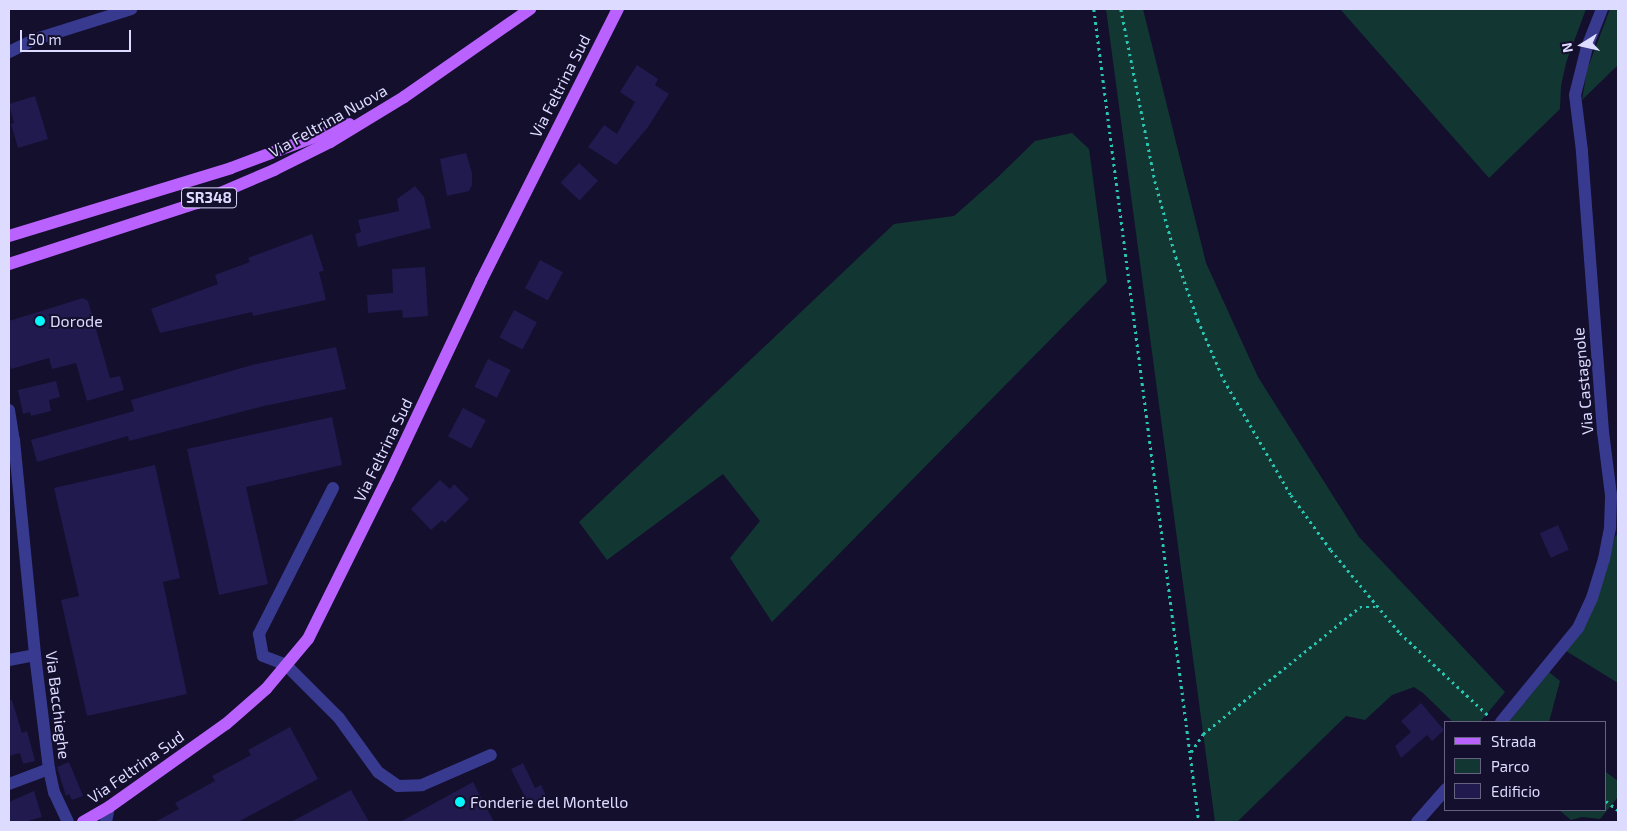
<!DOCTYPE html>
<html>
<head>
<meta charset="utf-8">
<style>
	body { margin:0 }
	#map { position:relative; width:1627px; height:831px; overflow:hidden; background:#130f2d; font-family:"Exo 2",sans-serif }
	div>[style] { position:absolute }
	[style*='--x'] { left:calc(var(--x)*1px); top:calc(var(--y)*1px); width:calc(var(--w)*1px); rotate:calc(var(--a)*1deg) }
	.green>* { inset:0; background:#123733 }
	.building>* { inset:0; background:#211a4f; transform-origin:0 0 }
	.path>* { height:2.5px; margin-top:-1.25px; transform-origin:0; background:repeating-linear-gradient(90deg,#28c6b2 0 2.5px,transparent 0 6.5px) }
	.minor>* { height:12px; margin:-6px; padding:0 6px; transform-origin:6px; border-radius:6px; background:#383a8f }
	.major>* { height:12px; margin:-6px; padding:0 6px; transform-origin:6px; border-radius:6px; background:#ba62ff }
	.dots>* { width:14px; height:14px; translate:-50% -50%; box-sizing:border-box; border:2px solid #130f2d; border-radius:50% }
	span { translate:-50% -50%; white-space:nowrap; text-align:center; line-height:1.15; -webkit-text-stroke:4px #130f2d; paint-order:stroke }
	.shield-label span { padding:1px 4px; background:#130f2d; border:1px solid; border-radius:4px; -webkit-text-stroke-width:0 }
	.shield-label { font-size:15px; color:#dddbff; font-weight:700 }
	.street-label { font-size:16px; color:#dddbff }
	.poi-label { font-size:16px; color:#dddbff }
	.left { translate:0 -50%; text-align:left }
	.frame { position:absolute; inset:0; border:10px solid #dddbff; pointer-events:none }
	.legend { position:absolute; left:1444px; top:721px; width:162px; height:90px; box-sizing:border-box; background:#130f2d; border:1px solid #646181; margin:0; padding:6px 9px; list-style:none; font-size:15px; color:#dddbff }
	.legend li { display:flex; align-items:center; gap:10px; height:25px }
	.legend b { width:25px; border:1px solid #646181 }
	.north { position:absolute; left:1557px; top:20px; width:50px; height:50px; -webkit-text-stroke:4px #130f2d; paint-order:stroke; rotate:260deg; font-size:14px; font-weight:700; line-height:20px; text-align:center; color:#dddbff }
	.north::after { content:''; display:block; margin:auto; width:18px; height:22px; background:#dddbff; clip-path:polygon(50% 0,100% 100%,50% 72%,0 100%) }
	.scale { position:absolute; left:20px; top:30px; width:111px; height:22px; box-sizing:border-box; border:2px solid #dddbff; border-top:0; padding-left:6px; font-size:15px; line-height:18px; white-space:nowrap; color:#dddbff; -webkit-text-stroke:4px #130f2d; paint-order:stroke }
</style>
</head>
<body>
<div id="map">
	<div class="green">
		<i style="clip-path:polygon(1106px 9px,1143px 9px,1206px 263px,1258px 377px,1359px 537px,1505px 692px,1480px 722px,1453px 722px,1423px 693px,1414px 687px,1392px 695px,1365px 720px,1346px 716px,1237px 822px,1215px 822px)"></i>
		<i style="clip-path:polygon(1340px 9px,1586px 9px,1566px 63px,1561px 86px,1560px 109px,1489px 178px)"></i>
		<i style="clip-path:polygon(1610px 9px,1618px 9px,1618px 65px,1582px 100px,1587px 70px)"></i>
		<i style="clip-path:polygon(1072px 133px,1089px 149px,1107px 282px,772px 622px,730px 558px,760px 521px,723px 474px,607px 560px,579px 522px,894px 224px,954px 216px,996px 179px,1035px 141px)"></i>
		<i style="clip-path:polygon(1618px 533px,1618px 683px,1566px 651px,1597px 600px,1615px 537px)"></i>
		<i style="clip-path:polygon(1549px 672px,1560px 681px,1549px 722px,1509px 722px)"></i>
		<i style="clip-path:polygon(1606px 772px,1618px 781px,1618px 797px,1600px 819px,1582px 817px,1571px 820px,1559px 810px,1606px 810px)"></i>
	</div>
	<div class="building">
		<i style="clip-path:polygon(637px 65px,658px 79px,655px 85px,669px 94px,648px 127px,616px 165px,588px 147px,604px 125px,617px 134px,635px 102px,620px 92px)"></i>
		<i style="clip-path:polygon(35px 96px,48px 139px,18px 148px,11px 124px,14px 123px,9px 104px)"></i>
		<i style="clip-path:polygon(466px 153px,472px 173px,472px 185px,469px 191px,447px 196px,440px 159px)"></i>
		<i style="left:579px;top:163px;width:26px;height:27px;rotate:43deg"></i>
		<i style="clip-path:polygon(415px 186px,424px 197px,431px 228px,358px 247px,355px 234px,361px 232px,358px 220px,399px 211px,397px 199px)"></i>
		<i style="clip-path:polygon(312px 234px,324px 271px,319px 272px,326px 300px,253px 316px,252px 312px,160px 333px,151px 309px,218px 284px,215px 275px,250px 262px,248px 258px)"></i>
		<i style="left:540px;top:260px;width:26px;height:32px;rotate:28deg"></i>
		<i style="clip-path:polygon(425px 267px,428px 316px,403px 318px,402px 310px,368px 313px,367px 295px,393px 293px,392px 269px)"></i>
		<i style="clip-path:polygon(83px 298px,88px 301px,110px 378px,120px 376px,124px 390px,87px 401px,76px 363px,52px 369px,49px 358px,11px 369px,9px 362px,9px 321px)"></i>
		<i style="left:514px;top:310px;width:26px;height:31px;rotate:28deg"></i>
		<i style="clip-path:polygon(336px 347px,346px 389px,264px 406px,129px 441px,128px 436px,37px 462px,31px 440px,134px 411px,131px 400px,252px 365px)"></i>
		<i style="left:488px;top:359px;width:25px;height:31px;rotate:26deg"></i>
		<i style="clip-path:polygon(56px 381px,60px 397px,49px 400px,51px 411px,31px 416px,30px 412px,23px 414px,18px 390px)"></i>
		<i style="left:463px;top:408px;width:26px;height:32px;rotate:28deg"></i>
		<i style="clip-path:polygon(332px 417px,342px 465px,246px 487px,268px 584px,219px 595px,187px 449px)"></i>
		<i style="clip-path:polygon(155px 465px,180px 578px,163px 582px,187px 694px,87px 716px,61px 600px,79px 596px,54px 488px)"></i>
		<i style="clip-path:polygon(440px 480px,450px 489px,454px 484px,469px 499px,445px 523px,442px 520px,431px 530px,411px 509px)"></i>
		<i style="left:1558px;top:525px;width:27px;height:20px;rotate:66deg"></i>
		<i style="clip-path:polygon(9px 700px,12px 700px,22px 733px,27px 731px,35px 761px,23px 764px,20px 753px,9px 756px)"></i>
		<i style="clip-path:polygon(1421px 703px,1444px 730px,1432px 741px,1427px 735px,1401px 758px,1395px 746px,1411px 732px,1401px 721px)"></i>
		<i style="clip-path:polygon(290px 727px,318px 779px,238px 822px,155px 822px,179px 809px,175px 803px,215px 781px,212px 776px,251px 755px,248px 750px)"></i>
		<i style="clip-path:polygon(69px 762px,83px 796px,72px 800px,69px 794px,66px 796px,57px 767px)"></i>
		<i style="clip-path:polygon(523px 763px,535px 788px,541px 785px,547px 798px,530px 807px,511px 769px)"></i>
		<i style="clip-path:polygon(473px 782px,494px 822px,400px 822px)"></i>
		<i style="clip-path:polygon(351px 790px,369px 822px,291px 822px)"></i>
		<i style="clip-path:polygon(34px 791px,42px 817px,25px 822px,9px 822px,9px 802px)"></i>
	</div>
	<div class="path">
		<i style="--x:1094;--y:9;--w:820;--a:82.64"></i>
		<i style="--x:1121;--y:9;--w:175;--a:78.8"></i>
		<i style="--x:1155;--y:181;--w:79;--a:74.6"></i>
		<i style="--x:1176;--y:257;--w:67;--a:70.8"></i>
		<i style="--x:1198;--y:320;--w:65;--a:66.6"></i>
		<i style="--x:1224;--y:380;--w:133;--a:59.8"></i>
		<i style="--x:1291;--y:495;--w:68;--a:54"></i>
		<i style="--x:1331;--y:550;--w:108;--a:50.3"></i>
		<i style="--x:1400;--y:633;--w:123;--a:43"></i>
		<i style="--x:1191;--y:752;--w:22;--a:-56"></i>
		<i style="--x:1203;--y:734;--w:202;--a:-39"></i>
		<i style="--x:1360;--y:607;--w:18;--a:0"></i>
		<i style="--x:1606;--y:801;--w:15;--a:37"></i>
	</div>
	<div class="minor">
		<i style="--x:9;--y:52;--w:30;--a:-26"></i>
		<i style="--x:36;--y:39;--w:100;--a:-17.5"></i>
		<i style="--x:9;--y:410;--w:30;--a:81"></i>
		<i style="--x:14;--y:440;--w:216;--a:84.4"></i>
		<i style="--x:35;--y:655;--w:115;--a:83"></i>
		<i style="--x:49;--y:769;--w:24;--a:78"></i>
		<i style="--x:54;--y:792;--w:33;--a:65"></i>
		<i style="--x:333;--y:488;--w:164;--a:116.9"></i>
		<i style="--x:259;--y:634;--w:22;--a:80"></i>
		<i style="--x:263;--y:656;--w:25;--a:21"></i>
		<i style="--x:286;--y:665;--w:75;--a:45"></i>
		<i style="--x:339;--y:718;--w:67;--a:54.2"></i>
		<i style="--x:378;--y:772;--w:24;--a:35"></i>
		<i style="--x:398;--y:786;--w:24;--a:-2"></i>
		<i style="--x:422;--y:785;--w:75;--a:-23.5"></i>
		<i style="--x:9;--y:660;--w:26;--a:-11"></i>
		<i style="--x:1501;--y:722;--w:122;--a:-50.7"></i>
		<i style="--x:1578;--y:628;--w:33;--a:-65"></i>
		<i style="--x:1592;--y:598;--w:41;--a:-72.9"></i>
		<i style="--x:1604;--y:559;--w:33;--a:-79"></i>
		<i style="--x:1610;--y:527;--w:32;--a:-88"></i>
		<i style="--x:1611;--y:495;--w:64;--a:-97.2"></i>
		<i style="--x:1603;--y:432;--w:282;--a:-94.3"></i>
		<i style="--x:1582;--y:151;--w:56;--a:-97.1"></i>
		<i style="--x:1575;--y:95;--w:49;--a:-76"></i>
		<i style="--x:1587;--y:47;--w:41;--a:-68.5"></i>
		<i style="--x:9;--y:784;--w:43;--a:-20.6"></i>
		<i style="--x:106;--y:822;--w:15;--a:-79"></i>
		<i style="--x:1417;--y:822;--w:44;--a:-48.7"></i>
	</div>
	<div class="major">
		<i style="--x:9;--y:236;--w:232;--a:-17"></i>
		<i style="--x:231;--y:168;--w:126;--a:-20.4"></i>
		<i style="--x:9;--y:264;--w:198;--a:-18"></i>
		<i style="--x:197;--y:203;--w:84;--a:-23.2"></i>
		<i style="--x:274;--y:170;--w:63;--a:-26.6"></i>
		<i style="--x:330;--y:142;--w:87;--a:-31.3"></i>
		<i style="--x:404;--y:97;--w:154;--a:-34.9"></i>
		<i style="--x:83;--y:822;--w:30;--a:-30"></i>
		<i style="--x:109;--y:807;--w:143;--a:-35.4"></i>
		<i style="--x:226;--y:724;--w:53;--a:-41.2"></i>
		<i style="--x:266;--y:689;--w:65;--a:-50"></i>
		<i style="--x:308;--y:639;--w:180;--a:-63.6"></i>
		<i style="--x:388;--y:478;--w:218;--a:-64.7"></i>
		<i style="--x:481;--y:281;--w:305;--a:-63.3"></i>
	</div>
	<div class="dots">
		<i style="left:40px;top:321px;background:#07f7ff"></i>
		<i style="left:460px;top:802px;background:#07f7ff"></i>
	</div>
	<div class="shield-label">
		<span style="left:209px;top:198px">SR348</span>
	</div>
	<div class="street-label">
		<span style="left:560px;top:86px;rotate:-63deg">Via Feltrina Sud</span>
		<span style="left:328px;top:121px;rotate:-29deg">Via Feltrina Nuova</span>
		<span style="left:1583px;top:381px;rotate:-95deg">Via Castagnole</span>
		<span style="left:383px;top:450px;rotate:-64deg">Via Feltrina Sud</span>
		<span style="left:58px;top:705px;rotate:83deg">Via Bacchieghe</span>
		<span style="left:136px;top:767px;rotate:-35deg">Via Feltrina Sud</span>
	</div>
	<div class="poi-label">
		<span class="left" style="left:50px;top:321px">Dorode</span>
		<span class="left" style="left:470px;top:802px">Fonderie del Montello</span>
	</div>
	<div class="frame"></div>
	<ul class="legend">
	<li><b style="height:6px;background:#ba62ff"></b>Strada</li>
	<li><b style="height:14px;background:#123733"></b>Parco</li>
	<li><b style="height:14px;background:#211a4f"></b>Edificio</li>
	</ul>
	<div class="north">N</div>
	<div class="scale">50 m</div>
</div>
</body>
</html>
